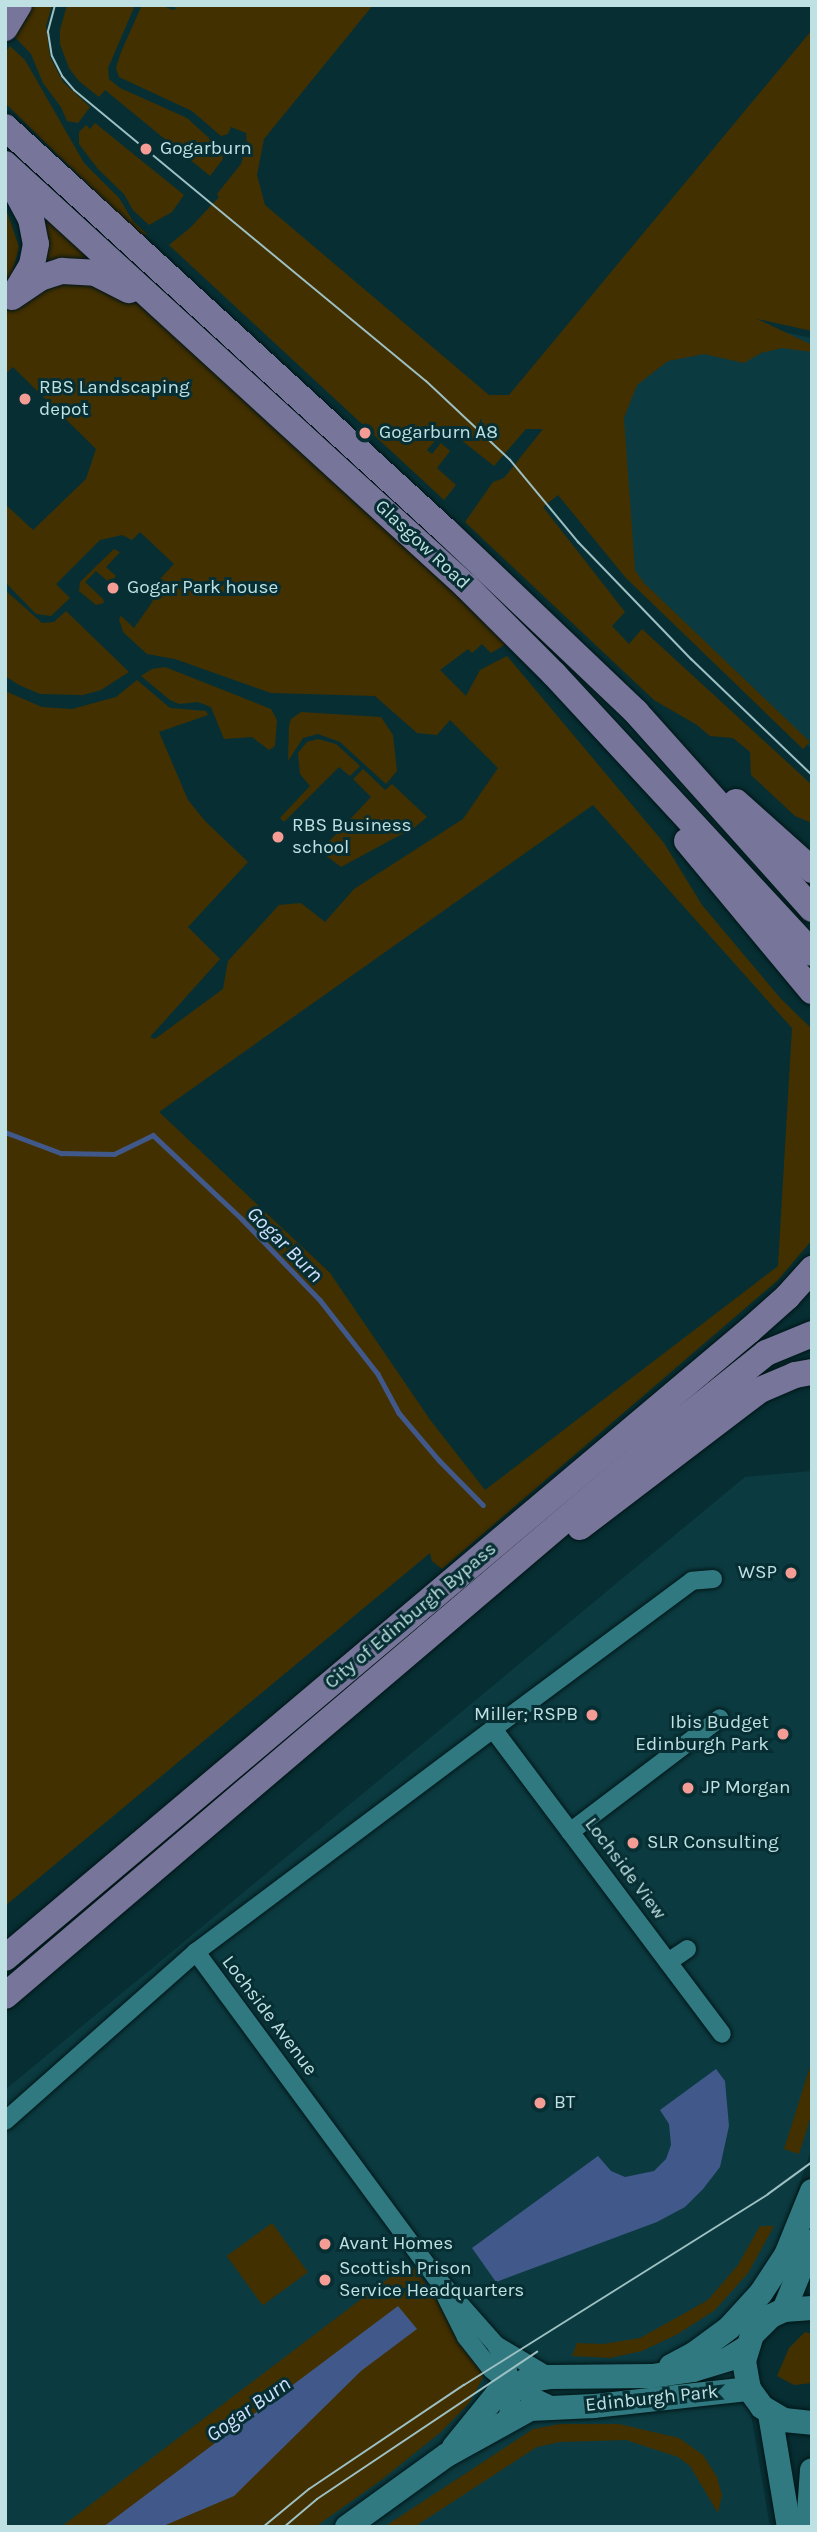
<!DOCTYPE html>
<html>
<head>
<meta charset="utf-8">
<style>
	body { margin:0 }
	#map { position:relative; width:817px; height:2532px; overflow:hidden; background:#072f33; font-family:Karla,sans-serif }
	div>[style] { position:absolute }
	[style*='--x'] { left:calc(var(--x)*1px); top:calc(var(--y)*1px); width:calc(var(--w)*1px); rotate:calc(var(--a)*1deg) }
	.built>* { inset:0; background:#0b3b40 }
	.green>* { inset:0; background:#433001; transform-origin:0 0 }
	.water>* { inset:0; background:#41598a }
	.stream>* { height:4.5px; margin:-2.25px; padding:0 2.25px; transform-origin:2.25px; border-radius:2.25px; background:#41598a }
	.roads { filter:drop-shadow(0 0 2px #011618) drop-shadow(0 0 2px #011618) }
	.street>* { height:18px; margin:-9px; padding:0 9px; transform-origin:9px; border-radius:9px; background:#307980 }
	.secondary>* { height:24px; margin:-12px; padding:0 12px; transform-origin:12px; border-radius:12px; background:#307980 }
	.primary>* { height:26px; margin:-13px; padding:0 13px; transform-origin:13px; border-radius:13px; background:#777599 }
	.tram>* { height:2px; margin:-1px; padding:0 1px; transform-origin:1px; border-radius:1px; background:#9dc0c3 }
	.dots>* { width:19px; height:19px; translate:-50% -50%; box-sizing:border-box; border:4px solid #072f33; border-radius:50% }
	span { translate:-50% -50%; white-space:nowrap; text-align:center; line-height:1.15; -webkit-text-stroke:6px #072f33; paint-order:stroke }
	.poi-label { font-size:19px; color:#bfe1e4 }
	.left { translate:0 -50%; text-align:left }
	.right { translate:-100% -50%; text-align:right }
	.street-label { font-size:19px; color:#bfe1e4 }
	.water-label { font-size:21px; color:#d0e0ff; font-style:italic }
	.frame { position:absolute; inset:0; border:7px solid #bfe1e4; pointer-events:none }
</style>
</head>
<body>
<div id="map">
	<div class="built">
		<i style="clip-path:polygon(703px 315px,812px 338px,812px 749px,629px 576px,620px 414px,629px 386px)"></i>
		<i style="clip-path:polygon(812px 1471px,812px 2146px,742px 2361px,770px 2527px,5px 2527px,5px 2090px,745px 1477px)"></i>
	</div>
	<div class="green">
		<i style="clip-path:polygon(32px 5px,52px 5px,46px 26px,50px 57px,63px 82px,90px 107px,78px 123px,67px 121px,61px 107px,43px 83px,31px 54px,14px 36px)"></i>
		<i style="clip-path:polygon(67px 5px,135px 5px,108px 68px,109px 79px,120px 88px,187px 118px,221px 149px,223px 159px,210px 176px,105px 90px,99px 97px,79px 81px,69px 68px,60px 44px,60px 30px)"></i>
		<i style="clip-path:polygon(142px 5px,162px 5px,172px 10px,176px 9px,174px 5px,373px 5px,264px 139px,257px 175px,265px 205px,489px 395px,509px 395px,812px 30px,812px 331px,757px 319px,812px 345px,812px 352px,782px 348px,761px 353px,744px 363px,704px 354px,668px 361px,637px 385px,624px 418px,635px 570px,644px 583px,810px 742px,803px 749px,626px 578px,558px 495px,543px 507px,625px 612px,612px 626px,629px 644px,642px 629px,812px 785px,812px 823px,795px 816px,751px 775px,750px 752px,733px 738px,710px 736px,697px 725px,654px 700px,465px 522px,493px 482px,504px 478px,543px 429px,526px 429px,494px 466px,446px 428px,427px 450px,432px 454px,441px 443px,450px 451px,437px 468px,456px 485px,444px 500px,169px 245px,190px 228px,219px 197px,217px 194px,241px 164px,247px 144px,246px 133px,231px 127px,228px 134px,221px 136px,192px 111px,119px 77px,116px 68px,121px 52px)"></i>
		<i style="clip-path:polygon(10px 46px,25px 60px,84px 163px,119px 198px,133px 221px,148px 235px,137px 233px,5px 103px,5px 53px)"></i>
		<i style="clip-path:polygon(95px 123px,184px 195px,172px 212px,149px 225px,133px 210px,124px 194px,98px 169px,79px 144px,79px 132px,86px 125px,90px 129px)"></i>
		<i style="clip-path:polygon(34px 204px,114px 275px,43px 271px)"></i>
		<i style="clip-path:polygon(5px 206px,19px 247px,12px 274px,5px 281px)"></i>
		<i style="clip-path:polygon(evenodd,50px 277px,110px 285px,160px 319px,508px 643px,491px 653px,482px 644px,472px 653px,468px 649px,440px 670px,466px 696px,480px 670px,507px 656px,664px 843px,702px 905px,781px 999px,812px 1029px,812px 1240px,778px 1280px,442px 1569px,432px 1561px,430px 1553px,5px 1906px,5px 691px,42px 707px,72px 709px,116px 697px,137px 680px,170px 708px,206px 711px,208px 715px,159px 732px,188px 800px,205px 821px,248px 862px,188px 927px,220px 959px,150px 1037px,155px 1039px,223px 989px,228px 961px,279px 905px,301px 903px,325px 922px,354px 889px,463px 819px,498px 768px,450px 720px,437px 735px,417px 733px,375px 696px,271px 693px,175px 659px,147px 654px,123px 632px,119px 619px,121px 616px,134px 628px,153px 601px,146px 594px,174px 564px,140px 532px,132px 540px,122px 535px,100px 540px,56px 584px,70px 598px,51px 616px,36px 614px,5px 582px,5px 504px,33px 530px,86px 479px,96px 449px,13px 367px,5px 374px,5px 313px,21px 295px,50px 277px,593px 805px,792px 1028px,778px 1266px,485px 1490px,431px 1421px,330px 1273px,159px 1112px,593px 805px)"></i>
		<i style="clip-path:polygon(114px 549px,120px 552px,106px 567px,116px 576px,110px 583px,96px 571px,85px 582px,103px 599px,104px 603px,96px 605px,79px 591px,80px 582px)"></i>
		<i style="clip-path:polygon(5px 590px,42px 623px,54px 622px,66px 611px,129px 672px,101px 690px,83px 695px,40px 694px,19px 685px,5px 676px)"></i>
		<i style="clip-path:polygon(165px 667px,271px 709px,277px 720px,275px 746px,269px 750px,252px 737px,224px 739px,211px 707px,198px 702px,179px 704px,170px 700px,141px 676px,152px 669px)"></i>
		<i style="clip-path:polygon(301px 712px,381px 717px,393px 735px,397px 771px,386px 784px,340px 742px,318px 734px,303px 738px,288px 761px,289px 726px,291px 719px)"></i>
		<i style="clip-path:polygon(318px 739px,336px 744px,360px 766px,350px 776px,339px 767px,284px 822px,280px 818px,310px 786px,300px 774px,298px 753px,307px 742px)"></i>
		<i style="clip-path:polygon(363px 769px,385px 790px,392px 784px,427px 817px,415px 827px,341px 867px,320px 851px,371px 797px,353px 779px)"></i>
		<i style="clip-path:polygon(812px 2060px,812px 2113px,799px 2154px,784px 2149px)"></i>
		<i style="left:272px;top:2223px;width:61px;height:56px;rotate:54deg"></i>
		<i style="clip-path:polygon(760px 2226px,774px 2226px,748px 2273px,715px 2310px,678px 2334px,642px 2351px,610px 2358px,572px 2356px,577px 2343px,603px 2344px,640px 2338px,708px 2300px,738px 2265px)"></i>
		<i style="clip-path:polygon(410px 2262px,467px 2343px,484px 2376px,469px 2403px,441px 2432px,380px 2481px,315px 2527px,61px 2527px)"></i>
		<i style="clip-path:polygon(805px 2332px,812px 2334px,812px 2383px,794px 2385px,777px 2376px,789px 2348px)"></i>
		<i style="clip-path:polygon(560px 2424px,619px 2424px,679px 2438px,703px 2455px,717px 2477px,722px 2495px,718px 2513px,690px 2466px,678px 2457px,626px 2440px,560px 2442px,537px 2447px,414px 2527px,384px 2527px,533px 2429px)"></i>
	</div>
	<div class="water">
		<i style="clip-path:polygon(716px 2069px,725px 2081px,729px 2126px,720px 2167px,703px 2189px,685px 2207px,657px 2222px,496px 2282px,472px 2248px,598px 2156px,611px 2171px,625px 2177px,654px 2171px,666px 2159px,671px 2145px,669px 2124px,660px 2110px)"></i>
		<i style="clip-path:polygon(398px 2306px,417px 2329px,361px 2371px,234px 2496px,161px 2527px,103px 2527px)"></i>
	</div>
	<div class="stream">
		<i style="--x:5;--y:1132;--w:60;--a:20.6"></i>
		<i style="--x:61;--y:1153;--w:53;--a:1.1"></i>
		<i style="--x:114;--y:1154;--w:43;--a:-26"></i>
		<i style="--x:153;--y:1135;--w:122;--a:43.3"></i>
		<i style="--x:242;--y:1219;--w:112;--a:46.1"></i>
		<i style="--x:320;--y:1300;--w:94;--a:51.9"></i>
		<i style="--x:378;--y:1374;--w:44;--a:61.7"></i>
		<i style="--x:399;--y:1413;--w:62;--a:49.6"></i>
		<i style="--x:439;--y:1460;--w:63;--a:45.6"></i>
	</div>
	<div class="roads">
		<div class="street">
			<i style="--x:713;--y:1579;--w:21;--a:175"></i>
			<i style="--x:692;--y:1581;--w:248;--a:143.4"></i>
			<i style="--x:493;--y:1729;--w:381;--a:53.1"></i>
			<i style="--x:570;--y:1832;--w:188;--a:-37.2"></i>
			<i style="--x:196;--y:1952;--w:403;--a:53.6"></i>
			<i style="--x:435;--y:2276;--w:92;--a:48.5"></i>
			<i style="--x:496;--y:2345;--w:29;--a:65"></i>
			<i style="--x:508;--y:2371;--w:15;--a:79"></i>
			<i style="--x:511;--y:2386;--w:14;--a:90"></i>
			<i style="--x:511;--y:2400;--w:24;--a:102"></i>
			<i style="--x:668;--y:1962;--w:23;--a:-34"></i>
			<i style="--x:5;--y:2121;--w:255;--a:-41.5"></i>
			<i style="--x:196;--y:1952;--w:371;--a:-36.9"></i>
			<i style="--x:446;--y:2297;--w:45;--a:63.4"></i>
			<i style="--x:466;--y:2337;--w:41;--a:52"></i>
			<i style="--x:491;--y:2369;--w:26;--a:40"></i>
			<i style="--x:511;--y:2386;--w:49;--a:25.5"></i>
			<i style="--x:496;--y:2345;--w:63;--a:30.7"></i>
		</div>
		<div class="secondary">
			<i style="--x:812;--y:2308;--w:28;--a:176"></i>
			<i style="--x:784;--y:2310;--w:14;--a:155"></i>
			<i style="--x:771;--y:2316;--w:27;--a:135"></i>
			<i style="--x:752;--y:2335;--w:27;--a:107"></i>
			<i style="--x:744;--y:2361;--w:28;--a:80"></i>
			<i style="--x:749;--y:2389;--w:22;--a:54"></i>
			<i style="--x:762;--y:2407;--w:26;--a:31"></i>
			<i style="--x:784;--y:2420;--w:28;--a:6"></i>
			<i style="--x:784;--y:2310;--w:74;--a:-67.9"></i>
			<i style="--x:671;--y:2366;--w:26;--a:-28"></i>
			<i style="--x:694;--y:2354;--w:44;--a:-36.6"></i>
			<i style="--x:729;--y:2328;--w:47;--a:-47.6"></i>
			<i style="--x:761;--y:2293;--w:45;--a:-56.7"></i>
			<i style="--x:786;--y:2255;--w:69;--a:-67.9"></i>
			<i style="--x:770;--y:2414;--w:115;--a:80.5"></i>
			<i style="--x:454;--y:2447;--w:68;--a:-50.9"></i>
			<i style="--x:497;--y:2394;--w:31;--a:-25"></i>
			<i style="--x:525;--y:2381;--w:25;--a:-9"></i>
			<i style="--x:550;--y:2377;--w:102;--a:-0.6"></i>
			<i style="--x:652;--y:2376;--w:41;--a:-8.3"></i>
			<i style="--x:693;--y:2370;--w:37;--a:-17"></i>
			<i style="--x:728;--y:2359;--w:22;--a:-32"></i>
			<i style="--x:347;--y:2527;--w:123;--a:-35.8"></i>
			<i style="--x:447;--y:2455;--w:95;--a:-29"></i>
			<i style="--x:530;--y:2409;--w:64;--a:-2.7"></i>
			<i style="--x:594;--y:2406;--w:156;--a:-6.3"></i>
			<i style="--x:808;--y:2527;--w:57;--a:-86"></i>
		</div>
		<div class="primary">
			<i style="--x:5;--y:28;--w:27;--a:-59"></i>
			<i style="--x:5;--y:127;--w:599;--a:42.5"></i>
			<i style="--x:447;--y:532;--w:261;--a:43.6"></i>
			<i style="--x:636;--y:712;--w:264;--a:48.2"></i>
			<i style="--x:5;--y:164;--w:625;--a:42.47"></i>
			<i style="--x:466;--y:586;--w:124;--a:45"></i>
			<i style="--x:554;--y:674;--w:380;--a:47.2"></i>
			<i style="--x:9;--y:178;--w:47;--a:61.8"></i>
			<i style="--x:31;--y:219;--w:25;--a:79"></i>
			<i style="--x:36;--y:244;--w:21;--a:101"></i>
			<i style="--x:32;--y:265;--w:31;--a:121"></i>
			<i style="--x:12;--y:297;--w:34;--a:-34"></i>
			<i style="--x:40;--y:278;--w:23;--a:-18"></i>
			<i style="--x:62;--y:271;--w:33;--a:3"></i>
			<i style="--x:95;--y:273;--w:38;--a:27"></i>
			<i style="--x:736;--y:802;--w:102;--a:41.8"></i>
			<i style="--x:687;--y:841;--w:195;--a:50.2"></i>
			<i style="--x:580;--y:1527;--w:226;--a:-37.3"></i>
			<i style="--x:760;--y:1390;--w:38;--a:-23"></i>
			<i style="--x:795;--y:1375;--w:17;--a:-10"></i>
			<i style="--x:5;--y:1958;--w:974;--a:-40.13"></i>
			<i style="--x:750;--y:1330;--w:50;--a:-41.7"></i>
			<i style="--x:787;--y:1297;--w:38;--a:-48"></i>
			<i style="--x:5;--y:1996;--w:878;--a:-40.38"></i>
			<i style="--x:674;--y:1427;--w:118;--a:-38.8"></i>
			<i style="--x:766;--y:1353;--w:50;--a:-22.4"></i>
		</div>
	</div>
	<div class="tram">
		<i style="--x:55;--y:5;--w:28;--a:105"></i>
		<i style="--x:48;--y:32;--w:24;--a:81"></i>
		<i style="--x:52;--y:56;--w:22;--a:63"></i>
		<i style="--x:62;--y:76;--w:18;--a:49"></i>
		<i style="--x:74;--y:90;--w:457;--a:39.6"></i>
		<i style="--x:426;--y:381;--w:115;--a:43.2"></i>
		<i style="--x:510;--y:460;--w:107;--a:50.3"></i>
		<i style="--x:578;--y:542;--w:163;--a:46"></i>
		<i style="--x:691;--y:659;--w:168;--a:43.8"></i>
		<i style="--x:263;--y:2527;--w:60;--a:-39.6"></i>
		<i style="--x:309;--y:2489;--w:187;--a:-33.9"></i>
		<i style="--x:464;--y:2385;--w:359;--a:-32.1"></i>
		<i style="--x:768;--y:2194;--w:54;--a:-36"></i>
		<i style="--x:284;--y:2527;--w:43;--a:-40.3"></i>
		<i style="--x:317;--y:2499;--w:265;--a:-33.8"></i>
	</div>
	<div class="dots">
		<i style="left:146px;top:149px;background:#f59c95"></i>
		<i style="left:25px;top:399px;background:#f59c95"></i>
		<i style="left:365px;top:433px;background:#f59c95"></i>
		<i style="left:113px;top:588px;background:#f59c95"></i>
		<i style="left:278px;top:837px;background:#f59c95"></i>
		<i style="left:791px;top:1573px;background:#f59c95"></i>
		<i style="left:592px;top:1715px;background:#f59c95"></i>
		<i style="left:783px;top:1734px;background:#f59c95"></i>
		<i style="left:688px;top:1788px;background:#f59c95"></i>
		<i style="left:633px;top:1843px;background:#f59c95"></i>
		<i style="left:540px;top:2103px;background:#f59c95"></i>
		<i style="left:325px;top:2244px;background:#f59c95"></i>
		<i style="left:325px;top:2280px;background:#f59c95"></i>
	</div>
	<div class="poi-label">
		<span class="left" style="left:160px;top:149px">Gogarburn</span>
		<span class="left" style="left:39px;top:399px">RBS Landscaping<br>depot</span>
		<span class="left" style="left:379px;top:433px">Gogarburn A8</span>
		<span class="left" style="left:127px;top:588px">Gogar Park house</span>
		<span class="left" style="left:292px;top:837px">RBS Business<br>school</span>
		<span class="right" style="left:777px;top:1573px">WSP</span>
		<span class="right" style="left:578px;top:1715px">Miller; RSPB</span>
		<span class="right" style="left:769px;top:1734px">Ibis Budget<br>Edinburgh Park</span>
		<span class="left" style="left:702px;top:1788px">JP Morgan</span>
		<span class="left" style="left:647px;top:1843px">SLR Consulting</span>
		<span class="left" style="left:554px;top:2103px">BT</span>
		<span class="left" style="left:339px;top:2244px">Avant Homes</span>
		<span class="left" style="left:339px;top:2280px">Scottish Prison<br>Service Headquarters</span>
	</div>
	<div class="street-label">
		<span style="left:422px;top:545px;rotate:43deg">Glasgow Road</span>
		<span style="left:411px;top:1616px;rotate:-40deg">City of Edinburgh Bypass</span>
		<span style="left:625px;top:1869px;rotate:53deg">Lochside View</span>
		<span style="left:269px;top:2016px;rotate:53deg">Lochside Avenue</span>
		<span style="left:652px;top:2399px;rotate:-6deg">Edinburgh Park</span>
	</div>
	<div class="water-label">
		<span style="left:285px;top:1244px;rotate:45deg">Gogar Burn</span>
		<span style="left:248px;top:2409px;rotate:-35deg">Gogar Burn</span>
	</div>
	<div class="frame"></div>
</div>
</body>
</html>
